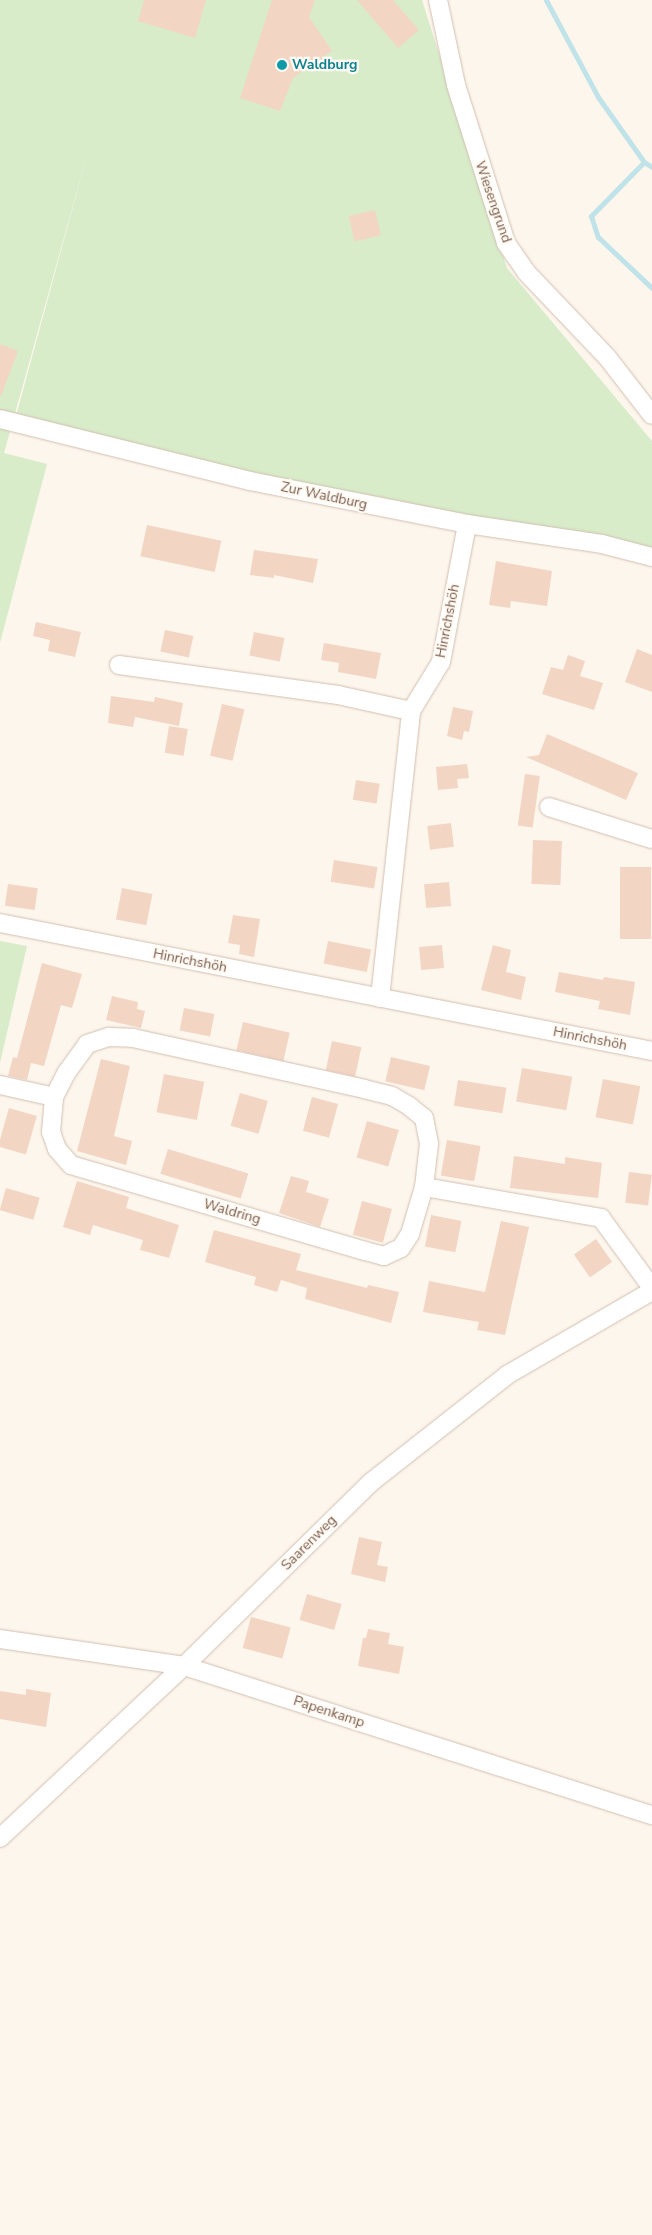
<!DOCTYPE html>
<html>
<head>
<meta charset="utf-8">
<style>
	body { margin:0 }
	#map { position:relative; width:652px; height:2235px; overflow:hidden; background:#fdf6ec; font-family:"Nunito Sans",sans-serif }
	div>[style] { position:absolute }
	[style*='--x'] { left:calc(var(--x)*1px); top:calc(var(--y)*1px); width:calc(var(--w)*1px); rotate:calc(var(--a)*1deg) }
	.green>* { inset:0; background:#d8ecc9 }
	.stream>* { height:5px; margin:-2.5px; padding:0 2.5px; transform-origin:2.5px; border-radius:2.5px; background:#bfe3e8 }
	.building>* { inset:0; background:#f3d5c3; transform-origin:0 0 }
	.roads { filter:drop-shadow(0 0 1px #d1beb0) drop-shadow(0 0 1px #d1beb0) }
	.street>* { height:18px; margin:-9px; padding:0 9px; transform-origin:9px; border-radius:9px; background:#fff }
	.dots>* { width:14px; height:14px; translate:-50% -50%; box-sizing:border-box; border:2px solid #fffaf3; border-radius:50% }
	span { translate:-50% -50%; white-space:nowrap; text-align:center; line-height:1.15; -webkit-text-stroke:4.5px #fffaf3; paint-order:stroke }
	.culture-label { font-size:14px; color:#0d838f; font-weight:700 }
	.left { translate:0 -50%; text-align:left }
	.street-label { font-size:14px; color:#7a5c4d }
</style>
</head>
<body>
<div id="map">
	<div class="green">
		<i style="clip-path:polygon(0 0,422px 0,507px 268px,652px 441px,652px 548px,355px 496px,16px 416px,90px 144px,4px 453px,47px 464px,0 643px)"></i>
		<i style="clip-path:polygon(0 941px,27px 946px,0 1063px)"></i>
	</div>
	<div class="stream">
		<i style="--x:546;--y:0;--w:110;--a:61.8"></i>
		<i style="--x:598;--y:97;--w:80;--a:54.7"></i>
		<i style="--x:644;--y:162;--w:9;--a:32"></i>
		<i style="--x:644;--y:162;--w:76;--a:134.5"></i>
		<i style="--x:591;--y:216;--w:22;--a:72"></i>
		<i style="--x:598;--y:237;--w:74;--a:43.4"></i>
	</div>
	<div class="building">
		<i style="clip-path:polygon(144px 0,206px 0,195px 38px,138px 21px)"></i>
		<i style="clip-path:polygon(272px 0,315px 0,309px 17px,332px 51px,293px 78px,280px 111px,240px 98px)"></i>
		<i style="clip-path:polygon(357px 0,393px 0,419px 30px,398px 48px)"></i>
		<i style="left:375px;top:210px;width:26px;height:27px;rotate:77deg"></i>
		<i style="clip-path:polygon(0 344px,18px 351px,1px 396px,0 395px)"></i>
		<i style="left:147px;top:525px;width:76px;height:32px;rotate:12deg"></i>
		<i style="clip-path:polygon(254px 550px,318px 559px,313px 583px,274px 575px,274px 578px,250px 575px)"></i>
		<i style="clip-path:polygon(496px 561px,552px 571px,547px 606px,511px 601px,510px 608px,489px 605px)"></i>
		<i style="clip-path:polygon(36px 622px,81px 632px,75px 657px,48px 651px,50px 640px,33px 636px)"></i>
		<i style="left:165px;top:630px;width:29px;height:22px;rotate:12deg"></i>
		<i style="left:254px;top:632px;width:31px;height:24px;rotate:11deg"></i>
		<i style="clip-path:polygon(324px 643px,381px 653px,376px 679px,338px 672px,339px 663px,321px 660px)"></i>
		<i style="clip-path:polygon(637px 649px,652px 655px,652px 692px,625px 682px)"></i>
		<i style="clip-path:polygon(568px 655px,585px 661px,580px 676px,603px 683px,594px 710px,542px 694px,551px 667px,563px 670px)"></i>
		<i style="clip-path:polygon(111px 696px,154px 702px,155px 697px,183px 703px,179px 726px,135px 717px,133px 727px,108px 723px)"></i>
		<i style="left:222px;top:704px;width:23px;height:53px;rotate:13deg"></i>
		<i style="clip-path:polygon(453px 707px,473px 711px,469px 732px,464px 731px,462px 740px,447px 736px)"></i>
		<i style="left:169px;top:726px;width:19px;height:27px;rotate:9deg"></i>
		<i style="clip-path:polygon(547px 734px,638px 773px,626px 800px,526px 757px,539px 755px)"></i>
		<i style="clip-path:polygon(467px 764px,469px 778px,457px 779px,458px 788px,438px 790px,436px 767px)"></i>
		<i style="left:525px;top:774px;width:15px;height:52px;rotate:8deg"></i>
		<i style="left:356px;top:780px;width:24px;height:20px;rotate:9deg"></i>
		<i style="left:451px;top:823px;width:24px;height:24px;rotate:83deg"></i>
		<i style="left:533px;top:840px;width:29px;height:44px;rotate:2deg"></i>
		<i style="left:334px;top:860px;width:44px;height:22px;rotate:9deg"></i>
		<i style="left:620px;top:867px;width:31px;height:72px"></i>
		<i style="left:449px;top:882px;width:24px;height:25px;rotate:85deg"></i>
		<i style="left:8px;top:884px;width:30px;height:22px;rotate:8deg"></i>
		<i style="left:122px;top:888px;width:31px;height:32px;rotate:11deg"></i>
		<i style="clip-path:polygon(233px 915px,260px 919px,254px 957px,239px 954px,240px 945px,228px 943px)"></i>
		<i style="left:328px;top:941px;width:44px;height:23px;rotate:11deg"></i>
		<i style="left:442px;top:945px;width:23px;height:23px;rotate:85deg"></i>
		<i style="clip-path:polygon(493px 945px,511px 950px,506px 972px,526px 977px,521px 1000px,481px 990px)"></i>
		<i style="clip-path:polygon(42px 963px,82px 974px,72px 1008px,61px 1005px,44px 1066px,31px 1063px,27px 1080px,8px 1076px,13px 1057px,17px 1058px)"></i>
		<i style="clip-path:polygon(559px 972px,603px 980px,604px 977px,635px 982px,630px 1015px,598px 1009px,600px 1001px,555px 992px)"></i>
		<i style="clip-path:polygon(112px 996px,138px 1002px,137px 1009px,145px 1011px,141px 1028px,106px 1020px)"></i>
		<i style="left:184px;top:1008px;width:31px;height:23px;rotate:11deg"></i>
		<i style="left:243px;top:1022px;width:48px;height:29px;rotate:13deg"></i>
		<i style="left:332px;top:1041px;width:30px;height:30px;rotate:12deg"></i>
		<i style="left:391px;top:1057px;width:40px;height:25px;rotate:13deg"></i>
		<i style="clip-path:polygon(101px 1059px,130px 1066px,114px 1136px,132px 1141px,126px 1165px,77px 1151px)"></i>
		<i style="left:522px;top:1068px;width:51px;height:34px;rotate:10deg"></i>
		<i style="left:164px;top:1074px;width:41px;height:39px;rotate:11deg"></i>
		<i style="left:603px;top:1079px;width:38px;height:39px;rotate:11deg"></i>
		<i style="left:458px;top:1080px;width:49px;height:26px;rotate:9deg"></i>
		<i style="left:240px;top:1093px;width:29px;height:34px;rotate:16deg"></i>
		<i style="left:312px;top:1097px;width:27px;height:35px;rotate:15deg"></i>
		<i style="left:9px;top:1108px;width:29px;height:40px;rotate:16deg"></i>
		<i style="left:367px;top:1121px;width:33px;height:38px;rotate:16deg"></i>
		<i style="left:447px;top:1140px;width:34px;height:36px;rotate:10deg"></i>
		<i style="left:168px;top:1149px;width:84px;height:26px;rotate:17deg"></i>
		<i style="clip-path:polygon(514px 1156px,565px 1164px,565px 1157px,602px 1163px,598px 1198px,510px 1188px)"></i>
		<i style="left:629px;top:1172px;width:23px;height:31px;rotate:7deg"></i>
		<i style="clip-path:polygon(291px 1176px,309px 1181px,306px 1192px,329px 1199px,320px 1227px,279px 1213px)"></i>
		<i style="clip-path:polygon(77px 1181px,129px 1197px,126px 1208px,179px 1225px,169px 1258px,140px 1250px,143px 1240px,93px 1225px,90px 1235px,63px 1227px)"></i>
		<i style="left:6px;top:1188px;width:35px;height:23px;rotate:16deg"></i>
		<i style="left:362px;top:1201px;width:31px;height:35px;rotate:15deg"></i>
		<i style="left:431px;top:1215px;width:31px;height:32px;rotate:11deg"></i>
		<i style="clip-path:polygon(501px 1221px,529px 1227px,505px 1335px,477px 1330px,479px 1322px,423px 1312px,429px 1281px,485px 1292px)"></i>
		<i style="clip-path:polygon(214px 1230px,301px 1254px,296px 1270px,367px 1288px,368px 1285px,399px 1292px,391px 1323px,305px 1299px,307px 1288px,281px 1280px,277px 1292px,254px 1285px,256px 1277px,205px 1262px)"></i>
		<i style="left:596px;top:1239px;width:28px;height:27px;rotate:55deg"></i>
		<i style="clip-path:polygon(359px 1537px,382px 1542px,377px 1565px,388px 1567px,385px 1582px,351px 1574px)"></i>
		<i style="left:307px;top:1594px;width:36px;height:27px;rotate:16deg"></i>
		<i style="left:251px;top:1617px;width:41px;height:32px;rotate:15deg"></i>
		<i style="clip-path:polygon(368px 1629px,390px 1633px,388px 1644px,404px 1647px,399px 1674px,358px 1666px,363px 1638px,366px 1638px)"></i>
		<i style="clip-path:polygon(26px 1689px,51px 1693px,46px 1727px,0 1719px,0 1691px,26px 1695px)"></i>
	</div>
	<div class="roads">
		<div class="street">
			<i style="--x:438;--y:0;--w:87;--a:78"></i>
			<i style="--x:456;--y:85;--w:166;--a:72.4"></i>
			<i style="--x:506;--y:243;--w:35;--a:55"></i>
			<i style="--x:526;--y:272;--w:117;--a:46.4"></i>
			<i style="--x:607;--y:357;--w:73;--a:52.2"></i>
			<i style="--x:0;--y:419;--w:258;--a:13.9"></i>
			<i style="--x:250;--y:481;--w:221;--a:11.2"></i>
			<i style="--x:467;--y:524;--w:136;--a:8.4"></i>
			<i style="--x:602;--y:544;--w:52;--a:14.6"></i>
			<i style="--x:119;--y:665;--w:221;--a:7.8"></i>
			<i style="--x:338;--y:695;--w:75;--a:12.4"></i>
			<i style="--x:549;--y:807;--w:108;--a:17.3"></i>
			<i style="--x:0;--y:923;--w:664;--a:11.11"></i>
			<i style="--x:380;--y:998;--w:289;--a:-83.8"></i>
			<i style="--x:411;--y:711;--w:57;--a:-58.5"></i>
			<i style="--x:441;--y:662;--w:140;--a:-79.3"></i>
			<i style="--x:109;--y:1037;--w:24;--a:2"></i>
			<i style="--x:133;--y:1038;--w:237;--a:12.4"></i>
			<i style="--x:364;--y:1089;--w:29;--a:14"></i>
			<i style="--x:392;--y:1096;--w:20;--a:30"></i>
			<i style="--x:409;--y:1106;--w:19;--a:39"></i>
			<i style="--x:424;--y:1118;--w:26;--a:79"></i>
			<i style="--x:429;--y:1144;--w:43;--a:96.6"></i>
			<i style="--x:424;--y:1187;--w:49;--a:106.6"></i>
			<i style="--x:410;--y:1234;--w:17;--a:123"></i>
			<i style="--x:401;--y:1248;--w:19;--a:155"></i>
			<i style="--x:384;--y:1256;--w:20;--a:-165"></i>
			<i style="--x:365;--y:1251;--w:306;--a:-163.7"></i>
			<i style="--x:71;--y:1165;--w:21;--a:-131"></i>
			<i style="--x:57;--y:1149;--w:18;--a:-109"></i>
			<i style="--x:51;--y:1132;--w:35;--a:-85"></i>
			<i style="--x:54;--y:1097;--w:28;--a:-63"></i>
			<i style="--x:67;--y:1072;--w:34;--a:-54"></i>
			<i style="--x:87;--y:1044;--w:23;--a:-18"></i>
			<i style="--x:0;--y:1085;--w:55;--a:12.5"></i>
			<i style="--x:424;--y:1187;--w:180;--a:9.9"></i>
			<i style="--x:601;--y:1218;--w:87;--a:53.9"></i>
			<i style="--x:0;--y:1639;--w:186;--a:8.3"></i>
			<i style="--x:184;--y:1666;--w:491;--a:17.7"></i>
			<i style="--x:0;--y:1838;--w:252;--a:-43.1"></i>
			<i style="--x:184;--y:1666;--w:261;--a:-44.5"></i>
			<i style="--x:370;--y:1483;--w:174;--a:-38.2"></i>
			<i style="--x:507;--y:1375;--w:168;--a:-30.1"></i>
		</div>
	</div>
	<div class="dots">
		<i style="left:282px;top:65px;background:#0f9aa8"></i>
	</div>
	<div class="culture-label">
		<span class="left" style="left:292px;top:65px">Waldburg</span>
	</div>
	<div class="street-label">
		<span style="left:493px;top:202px;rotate:71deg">Wiesengrund</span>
		<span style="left:324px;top:496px;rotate:12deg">Zur Waldburg</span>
		<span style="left:448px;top:621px;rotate:-79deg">Hinrichshöh</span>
		<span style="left:190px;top:961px;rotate:11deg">Hinrichshöh</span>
		<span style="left:590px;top:1039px;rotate:11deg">Hinrichshöh</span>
		<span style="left:232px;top:1212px;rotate:16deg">Waldring</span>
		<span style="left:309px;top:1543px;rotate:-45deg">Saarenweg</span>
		<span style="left:329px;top:1712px;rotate:18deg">Papenkamp</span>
	</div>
</div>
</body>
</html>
